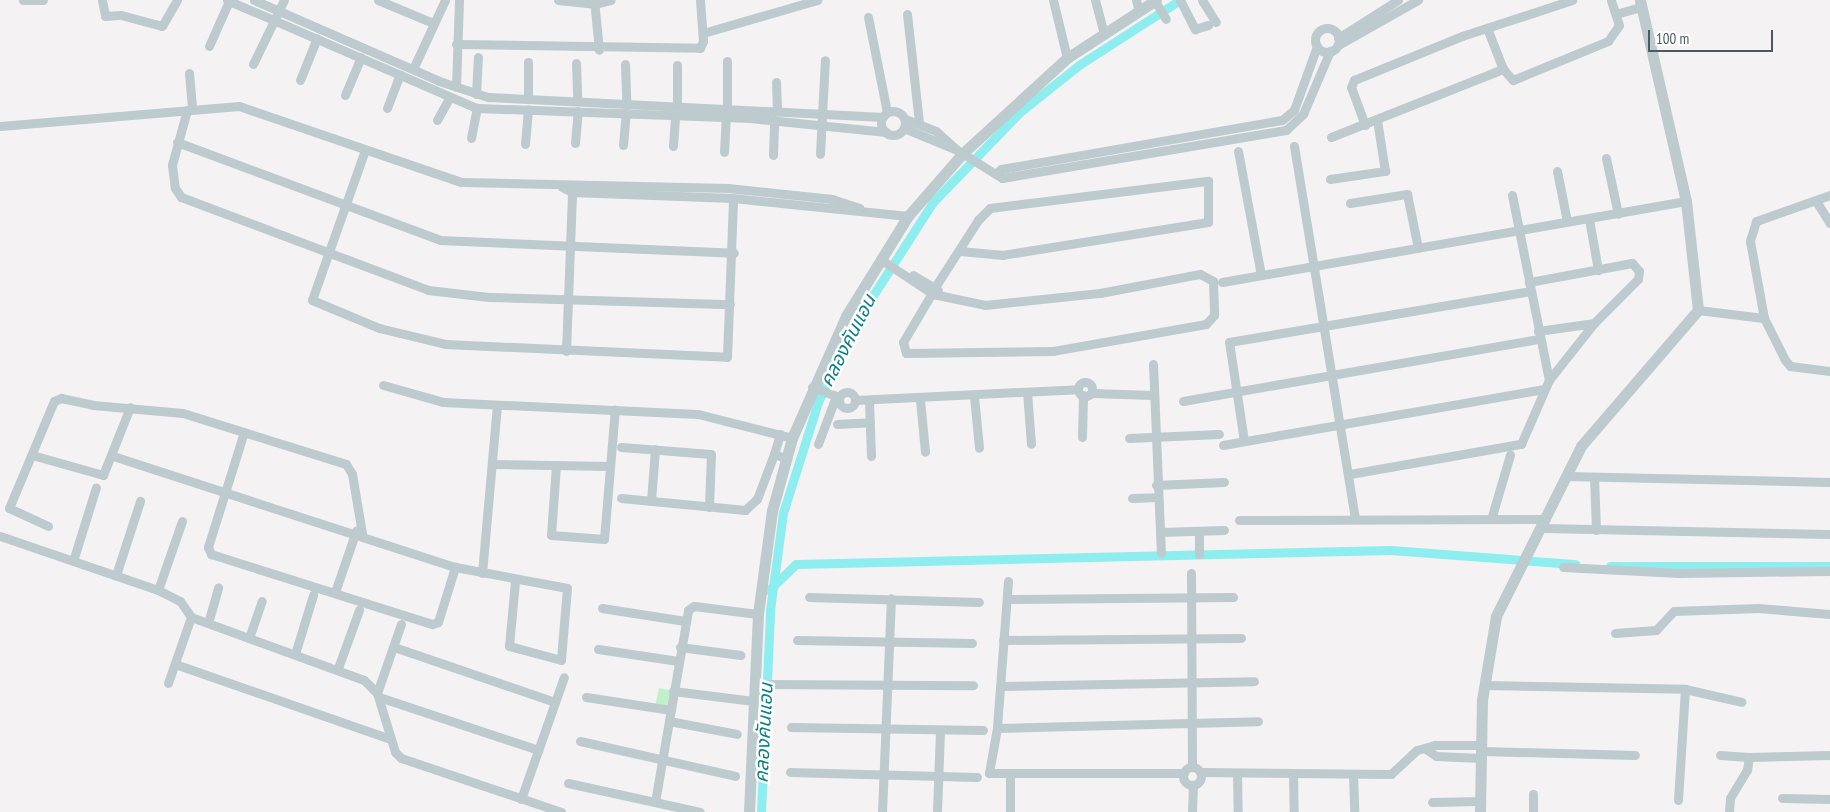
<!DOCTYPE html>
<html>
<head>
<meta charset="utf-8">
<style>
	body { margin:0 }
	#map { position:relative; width:1830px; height:812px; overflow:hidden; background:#f4f2f2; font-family:"PT Sans Narrow","Noto Sans Thai",sans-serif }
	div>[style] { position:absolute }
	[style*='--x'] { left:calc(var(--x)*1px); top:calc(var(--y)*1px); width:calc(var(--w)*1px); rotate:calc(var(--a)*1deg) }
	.green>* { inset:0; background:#c1f1ca; transform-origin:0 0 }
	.canal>* { height:9px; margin:-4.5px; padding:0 4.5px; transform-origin:4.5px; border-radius:4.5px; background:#8eedee }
	.minor>* { height:9px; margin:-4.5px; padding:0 4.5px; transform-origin:4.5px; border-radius:4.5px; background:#bdcace }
	.minor>.ring { margin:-4.5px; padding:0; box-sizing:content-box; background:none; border:9px solid #bdcace; border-radius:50% }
	.tertiary>* { height:11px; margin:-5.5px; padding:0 5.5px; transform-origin:5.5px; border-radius:5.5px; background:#bdcace }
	span { translate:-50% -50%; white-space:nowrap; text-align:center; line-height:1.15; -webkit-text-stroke:5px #fff; paint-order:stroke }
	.water-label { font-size:19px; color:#0c8082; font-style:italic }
	.scale { position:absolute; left:1648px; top:30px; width:125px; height:22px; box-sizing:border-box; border:2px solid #495a60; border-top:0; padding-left:6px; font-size:15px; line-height:18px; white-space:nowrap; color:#495a60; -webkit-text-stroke:4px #fff; paint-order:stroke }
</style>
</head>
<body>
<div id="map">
	<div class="green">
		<i style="left:659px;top:688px;width:14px;height:19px;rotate:12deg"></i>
	</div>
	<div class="canal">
		<i style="--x:1610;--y:566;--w:220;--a:0"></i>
		<i style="--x:769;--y:590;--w:37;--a:-44"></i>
		<i style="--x:796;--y:564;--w:595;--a:-1.35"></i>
		<i style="--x:1391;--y:550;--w:185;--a:4.4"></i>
		<i style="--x:761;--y:812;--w:202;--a:-87.4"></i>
		<i style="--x:770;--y:610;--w:98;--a:-82.4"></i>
		<i style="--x:783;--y:513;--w:116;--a:-72.5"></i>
		<i style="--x:818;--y:402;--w:85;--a:-64.9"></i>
		<i style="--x:854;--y:325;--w:146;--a:-57.3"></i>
		<i style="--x:933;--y:202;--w:125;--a:-46"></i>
		<i style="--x:1020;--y:112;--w:75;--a:-38.5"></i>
		<i style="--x:1079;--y:65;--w:120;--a:-32.8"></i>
	</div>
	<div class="minor">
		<i style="--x:23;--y:0;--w:20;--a:0"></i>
		<i style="--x:102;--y:0;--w:16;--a:79"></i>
		<i style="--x:105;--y:16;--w:16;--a:-4"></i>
		<i style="--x:121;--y:15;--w:42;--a:15"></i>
		<i style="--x:162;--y:26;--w:30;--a:-60"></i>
		<i style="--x:227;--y:0;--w:272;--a:23.4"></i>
		<i style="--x:477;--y:108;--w:273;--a:2.1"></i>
		<i style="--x:750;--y:118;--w:137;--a:5.9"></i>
		<i style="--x:254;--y:0;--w:202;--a:23.6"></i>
		<i style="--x:439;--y:81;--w:52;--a:18.1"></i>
		<i style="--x:488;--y:97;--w:395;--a:2.9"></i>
		<i style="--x:378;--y:0;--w:60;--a:22.7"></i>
		<i style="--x:558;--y:0;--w:36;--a:6"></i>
		<i style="--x:594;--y:4;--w:17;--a:-13"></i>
		<i style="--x:594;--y:0;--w:50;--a:84.3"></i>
		<i style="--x:1053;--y:0;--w:60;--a:76.4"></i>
		<i style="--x:1095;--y:0;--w:35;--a:75"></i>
		<i style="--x:1136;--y:0;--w:11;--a:75"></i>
		<i style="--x:1180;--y:0;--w:33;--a:63"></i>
		<i style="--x:1195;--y:29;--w:14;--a:-17"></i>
		<i style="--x:1202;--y:0;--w:26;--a:58"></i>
		<i style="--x:1155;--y:1;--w:21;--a:59"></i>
		<i style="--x:907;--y:14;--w:110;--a:83.7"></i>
		<i style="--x:1616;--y:14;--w:26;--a:-16"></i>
		<i style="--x:868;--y:17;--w:97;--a:78.7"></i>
		<i style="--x:1487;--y:28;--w:44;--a:68.7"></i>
		<i class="ring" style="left:1315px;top:28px;width:15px;height:15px"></i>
		<i style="--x:703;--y:33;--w:119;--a:-16.1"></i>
		<i style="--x:1338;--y:38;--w:71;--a:-32.3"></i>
		<i style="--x:456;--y:44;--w:244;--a:0.9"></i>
		<i style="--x:700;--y:48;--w:8;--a:-67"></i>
		<i style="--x:703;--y:41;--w:41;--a:-94.2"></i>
		<i style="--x:1338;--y:45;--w:92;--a:-29.4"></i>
		<i style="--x:209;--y:46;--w:49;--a:-66"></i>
		<i style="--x:727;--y:61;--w:46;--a:90"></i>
		<i style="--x:528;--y:62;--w:36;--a:90"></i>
		<i style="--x:576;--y:63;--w:38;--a:88"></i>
		<i style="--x:253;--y:64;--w:71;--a:-64.2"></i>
		<i style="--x:625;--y:64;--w:38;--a:88"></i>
		<i style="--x:677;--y:65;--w:39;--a:90"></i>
		<i style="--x:413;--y:69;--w:76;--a:-65.1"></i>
		<i style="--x:189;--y:73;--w:37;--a:85"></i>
		<i style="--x:300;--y:80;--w:45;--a:-68"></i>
		<i style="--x:776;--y:82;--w:27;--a:88"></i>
		<i style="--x:456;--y:87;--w:87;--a:-88"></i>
		<i style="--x:476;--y:94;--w:37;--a:-87"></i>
		<i style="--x:345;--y:95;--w:41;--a:-67.2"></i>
		<i style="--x:387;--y:108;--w:36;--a:-69"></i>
		<i style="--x:187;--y:110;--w:57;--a:105.3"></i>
		<i style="--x:172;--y:165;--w:23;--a:83"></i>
		<i style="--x:175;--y:188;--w:11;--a:56"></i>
		<i style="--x:181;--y:197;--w:264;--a:20.6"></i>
		<i style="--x:428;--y:290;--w:61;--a:6.5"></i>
		<i style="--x:489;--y:297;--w:241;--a:1.7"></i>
		<i class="ring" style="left:881px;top:111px;width:15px;height:15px"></i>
		<i style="--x:905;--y:119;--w:33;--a:21"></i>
		<i style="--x:936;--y:131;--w:28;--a:42"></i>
		<i style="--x:437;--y:120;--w:26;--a:-61"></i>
		<i style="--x:1365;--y:125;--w:40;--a:-110.2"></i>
		<i style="--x:1351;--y:87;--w:8;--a:-67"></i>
		<i style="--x:1354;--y:80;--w:117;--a:-22.2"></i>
		<i style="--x:1462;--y:36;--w:116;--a:-18.1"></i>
		<i style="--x:0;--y:126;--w:240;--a:-4.8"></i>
		<i style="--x:239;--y:106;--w:235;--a:18.9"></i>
		<i style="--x:461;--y:182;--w:267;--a:1.3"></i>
		<i style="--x:728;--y:188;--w:105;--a:6"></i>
		<i style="--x:832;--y:199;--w:29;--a:18"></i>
		<i style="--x:904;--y:128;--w:57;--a:22.5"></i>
		<i style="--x:957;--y:150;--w:53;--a:31.9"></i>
		<i style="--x:1002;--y:178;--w:288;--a:-9.6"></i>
		<i style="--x:1286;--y:130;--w:23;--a:-43"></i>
		<i style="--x:1303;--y:114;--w:69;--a:-66.8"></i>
		<i style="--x:1331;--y:137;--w:176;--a:-21.6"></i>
		<i style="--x:1495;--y:72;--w:9;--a:-21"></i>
		<i style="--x:1503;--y:69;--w:15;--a:48"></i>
		<i style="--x:1513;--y:80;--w:103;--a:-22.3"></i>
		<i style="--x:1608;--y:41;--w:19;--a:-55"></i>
		<i style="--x:1619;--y:25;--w:26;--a:-108"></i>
		<i style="--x:471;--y:138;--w:31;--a:-79"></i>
		<i style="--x:177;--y:142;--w:281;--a:20.4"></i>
		<i style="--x:440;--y:240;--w:294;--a:2.5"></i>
		<i style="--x:575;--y:143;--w:32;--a:-85"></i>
		<i style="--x:525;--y:144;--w:35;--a:-85"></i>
		<i style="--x:623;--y:145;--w:33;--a:-85"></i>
		<i style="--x:673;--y:146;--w:31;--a:-86"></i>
		<i style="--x:1294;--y:146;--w:377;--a:80.7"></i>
		<i style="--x:365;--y:150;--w:159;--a:109.5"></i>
		<i style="--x:312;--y:300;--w:73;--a:22.7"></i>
		<i style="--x:379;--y:328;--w:68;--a:13.6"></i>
		<i style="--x:445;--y:344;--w:282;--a:2.6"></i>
		<i style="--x:727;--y:357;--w:159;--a:-87.8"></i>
		<i style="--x:1238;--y:151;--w:126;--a:79.5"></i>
		<i style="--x:724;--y:152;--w:34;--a:-87"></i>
		<i style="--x:820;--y:154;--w:94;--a:-87"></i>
		<i style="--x:773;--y:155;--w:35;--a:-88"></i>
		<i style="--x:1606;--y:158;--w:57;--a:77.9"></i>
		<i style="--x:1557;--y:171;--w:51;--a:78.7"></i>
		<i style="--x:996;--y:174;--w:7;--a:-45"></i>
		<i style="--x:1001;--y:169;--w:285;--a:-9.9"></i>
		<i style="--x:1282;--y:120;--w:16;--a:-40"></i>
		<i style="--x:1294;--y:110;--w:68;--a:-70.2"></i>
		<i style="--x:1330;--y:179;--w:56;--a:-8.3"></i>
		<i style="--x:1385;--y:171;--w:52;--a:-98.9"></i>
		<i style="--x:562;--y:187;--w:11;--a:27"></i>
		<i style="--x:572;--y:192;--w:161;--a:2.1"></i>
		<i style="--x:733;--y:198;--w:176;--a:5.9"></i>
		<i style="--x:1512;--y:195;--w:189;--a:78.7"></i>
		<i style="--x:1830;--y:195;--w:78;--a:160.6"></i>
		<i style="--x:1756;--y:221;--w:21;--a:107"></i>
		<i style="--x:1750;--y:241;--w:78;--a:79.7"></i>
		<i style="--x:1764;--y:318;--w:47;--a:63.4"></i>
		<i style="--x:1785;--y:360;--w:8;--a:50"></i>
		<i style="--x:1790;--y:366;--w:40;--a:7.1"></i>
		<i style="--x:1816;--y:201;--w:26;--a:58"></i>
		<i style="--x:1350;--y:203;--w:58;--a:-9"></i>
		<i style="--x:1407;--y:194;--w:55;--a:78.5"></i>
		<i style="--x:1589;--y:219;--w:52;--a:80"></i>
		<i style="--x:880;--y:259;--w:64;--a:33.4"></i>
		<i style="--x:933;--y:294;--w:53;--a:11.9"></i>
		<i style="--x:985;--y:305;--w:116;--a:-6"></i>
		<i style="--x:1100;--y:293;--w:102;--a:-10.8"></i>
		<i style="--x:1200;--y:274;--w:15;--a:28"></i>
		<i style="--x:1213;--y:281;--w:34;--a:88"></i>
		<i style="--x:1214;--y:315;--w:12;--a:132"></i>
		<i style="--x:1206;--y:324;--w:155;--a:170"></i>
		<i style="--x:1053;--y:351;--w:147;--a:179.2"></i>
		<i style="--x:906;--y:353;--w:11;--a:-105"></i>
		<i style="--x:903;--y:342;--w:57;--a:-59.4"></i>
		<i style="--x:913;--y:275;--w:29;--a:31"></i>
		<i style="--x:1222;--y:282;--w:471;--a:-9.9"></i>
		<i style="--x:935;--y:287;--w:80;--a:-57.3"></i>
		<i style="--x:978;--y:220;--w:17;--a:-45"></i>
		<i style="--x:990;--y:208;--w:220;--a:-7.1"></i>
		<i style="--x:1208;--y:181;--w:41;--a:90"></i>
		<i style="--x:1208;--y:222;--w:208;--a:170.9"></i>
		<i style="--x:1003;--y:255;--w:43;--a:-174.7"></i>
		<i style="--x:1698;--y:310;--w:66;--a:6.9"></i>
		<i style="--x:1538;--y:331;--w:57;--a:-8.1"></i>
		<i style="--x:566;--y:351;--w:159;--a:-87.8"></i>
		<i style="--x:1153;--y:364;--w:189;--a:87.6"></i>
		<i class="ring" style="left:1078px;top:382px;width:5px;height:5px"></i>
		<i style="--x:383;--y:385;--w:62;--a:15.8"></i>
		<i style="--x:443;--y:402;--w:255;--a:2.7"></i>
		<i style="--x:698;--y:414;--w:97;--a:14.3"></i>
		<i style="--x:812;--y:387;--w:29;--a:20"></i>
		<i class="ring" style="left:839px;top:392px;width:7px;height:7px"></i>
		<i style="--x:1027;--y:392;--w:52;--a:85.6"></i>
		<i style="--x:1091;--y:393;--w:62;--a:1.8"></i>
		<i style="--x:974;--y:396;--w:52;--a:84.5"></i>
		<i style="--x:856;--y:400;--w:222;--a:-2.8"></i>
		<i style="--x:920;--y:400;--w:52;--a:84.5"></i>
		<i style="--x:869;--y:401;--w:55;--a:87.9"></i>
		<i style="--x:1183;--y:401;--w:361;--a:-9.9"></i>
		<i style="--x:837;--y:424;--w:33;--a:-3"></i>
		<i style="--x:244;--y:432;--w:121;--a:107.4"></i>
		<i style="--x:208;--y:547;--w:8;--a:67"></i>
		<i style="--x:211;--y:554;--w:232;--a:17.6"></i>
		<i style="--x:432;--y:624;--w:6;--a:-18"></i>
		<i style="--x:438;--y:622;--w:58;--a:-72.8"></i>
		<i style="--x:1082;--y:437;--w:42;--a:-88.6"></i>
		<i style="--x:1129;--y:438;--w:90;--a:-2.5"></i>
		<i style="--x:1244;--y:441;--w:100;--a:-98.6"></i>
		<i style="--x:1229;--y:342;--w:306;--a:-9.6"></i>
		<i style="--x:818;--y:444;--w:51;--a:-69.4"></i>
		<i style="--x:1223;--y:445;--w:326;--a:-9.9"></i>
		<i style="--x:621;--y:447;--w:90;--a:4.4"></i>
		<i style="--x:711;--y:454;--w:53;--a:92.2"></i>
		<i style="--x:774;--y:454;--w:21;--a:-73"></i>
		<i style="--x:32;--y:455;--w:74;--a:15.7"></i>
		<i style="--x:103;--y:475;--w:73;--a:-68.3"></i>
		<i style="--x:113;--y:456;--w:360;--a:18"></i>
		<i style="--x:455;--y:567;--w:114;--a:10.6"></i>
		<i style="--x:567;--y:588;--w:72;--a:94.8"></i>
		<i style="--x:561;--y:660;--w:54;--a:-164.9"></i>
		<i style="--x:509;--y:646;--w:65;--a:-84.7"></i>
		<i style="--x:492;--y:464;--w:118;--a:1"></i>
		<i style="--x:556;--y:465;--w:70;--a:94.1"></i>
		<i style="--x:551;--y:535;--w:53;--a:4.3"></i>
		<i style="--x:604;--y:539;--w:130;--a:-85.2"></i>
		<i style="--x:1350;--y:474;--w:174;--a:-10"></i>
		<i style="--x:1521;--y:444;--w:70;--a:-66.4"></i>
		<i style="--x:1549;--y:380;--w:73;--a:-51.7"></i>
		<i style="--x:1594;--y:323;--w:62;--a:-45"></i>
		<i style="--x:1638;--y:279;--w:8;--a:-83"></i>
		<i style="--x:1639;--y:271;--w:11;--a:-131"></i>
		<i style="--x:1632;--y:263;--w:105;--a:169.5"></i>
		<i style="--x:1566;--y:476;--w:264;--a:1.3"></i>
		<i style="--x:1594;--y:477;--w:53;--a:87.8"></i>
		<i style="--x:1156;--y:485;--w:68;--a:-2.5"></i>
		<i style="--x:621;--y:498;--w:125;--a:5.5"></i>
		<i style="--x:745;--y:510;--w:16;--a:-43"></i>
		<i style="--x:757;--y:499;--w:48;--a:-69.3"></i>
		<i style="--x:774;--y:454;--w:12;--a:20"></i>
		<i style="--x:1132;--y:498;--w:25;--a:-2"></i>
		<i style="--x:651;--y:501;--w:52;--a:-85.6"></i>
		<i style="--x:1492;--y:516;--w:64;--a:-73.6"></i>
		<i style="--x:1239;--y:520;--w:307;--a:-0.2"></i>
		<i style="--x:48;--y:526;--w:43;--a:-155.2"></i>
		<i style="--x:9;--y:508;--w:116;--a:-67.2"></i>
		<i style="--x:54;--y:401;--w:8;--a:-23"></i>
		<i style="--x:61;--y:398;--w:33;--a:12"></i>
		<i style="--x:93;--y:405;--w:90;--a:5.1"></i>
		<i style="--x:183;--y:413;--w:171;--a:17.4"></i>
		<i style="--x:346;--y:464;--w:12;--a:59"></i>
		<i style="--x:352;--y:474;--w:60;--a:80.4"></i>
		<i style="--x:1543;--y:528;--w:287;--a:1.2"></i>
		<i style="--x:1160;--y:532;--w:64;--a:-1.8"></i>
		<i style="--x:0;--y:536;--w:167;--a:18.9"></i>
		<i style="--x:158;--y:590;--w:25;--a:27"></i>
		<i style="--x:180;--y:601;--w:19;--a:55"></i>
		<i style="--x:191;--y:617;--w:184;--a:20"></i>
		<i style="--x:364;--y:680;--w:18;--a:45"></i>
		<i style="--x:377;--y:693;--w:62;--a:73"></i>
		<i style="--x:395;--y:752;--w:8;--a:45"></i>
		<i style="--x:401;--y:758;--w:169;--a:18.6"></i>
		<i style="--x:1199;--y:554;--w:23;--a:-90"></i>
		<i style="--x:73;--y:561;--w:77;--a:-72.7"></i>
		<i style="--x:1563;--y:567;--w:116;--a:3"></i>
		<i style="--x:1679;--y:573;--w:151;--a:-0.8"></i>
		<i style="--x:482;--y:573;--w:168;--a:-84.9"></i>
		<i style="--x:1191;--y:573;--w:194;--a:89.7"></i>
		<i style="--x:116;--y:575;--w:78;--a:-72"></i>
		<i style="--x:1008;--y:581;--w:147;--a:94.3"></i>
		<i style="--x:997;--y:728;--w:46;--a:100.1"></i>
		<i style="--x:989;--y:773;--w:195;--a:0"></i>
		<i style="--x:158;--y:590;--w:73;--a:-70.8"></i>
		<i style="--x:335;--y:592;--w:65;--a:-71"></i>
		<i style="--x:809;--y:597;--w:170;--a:1.7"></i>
		<i style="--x:1007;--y:599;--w:226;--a:-0.5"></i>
		<i style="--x:602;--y:608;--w:84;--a:8.9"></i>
		<i style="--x:208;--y:623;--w:37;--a:-74"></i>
		<i style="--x:1615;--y:633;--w:41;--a:-4.2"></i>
		<i style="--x:1656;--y:630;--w:26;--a:-47"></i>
		<i style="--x:1674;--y:611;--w:84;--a:-2"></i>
		<i style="--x:1758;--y:608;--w:72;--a:4.8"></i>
		<i style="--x:249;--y:638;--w:39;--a:-71"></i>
		<i style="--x:797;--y:640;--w:175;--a:1"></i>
		<i style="--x:1003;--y:640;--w:238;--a:-0.5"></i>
		<i style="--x:394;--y:647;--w:170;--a:18.9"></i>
		<i style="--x:680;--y:647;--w:61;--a:7.6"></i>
		<i style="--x:598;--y:649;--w:81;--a:8.5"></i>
		<i style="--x:295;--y:654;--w:62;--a:-73"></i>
		<i style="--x:175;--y:664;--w:228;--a:19.2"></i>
		<i style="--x:338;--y:668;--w:62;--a:-70.1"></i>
		<i style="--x:168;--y:683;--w:70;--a:-70.8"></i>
		<i style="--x:754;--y:684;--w:219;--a:0.3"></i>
		<i style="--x:1484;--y:685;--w:201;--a:1.1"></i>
		<i style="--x:1685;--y:689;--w:58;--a:12.8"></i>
		<i style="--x:1002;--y:686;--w:252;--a:-1.1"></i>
		<i style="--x:673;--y:691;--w:81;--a:7.1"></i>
		<i style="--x:377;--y:693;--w:73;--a:-70.8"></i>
		<i style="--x:379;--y:697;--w:168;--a:18.4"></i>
		<i style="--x:586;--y:697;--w:86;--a:8.7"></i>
		<i style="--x:669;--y:721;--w:69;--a:10.8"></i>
		<i style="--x:791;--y:727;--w:192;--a:0.9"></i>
		<i style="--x:997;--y:728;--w:261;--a:-1.5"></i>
		<i style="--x:580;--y:741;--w:159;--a:12.7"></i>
		<i style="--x:1426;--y:749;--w:12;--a:35"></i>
		<i style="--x:1436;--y:756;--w:45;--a:2.5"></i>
		<i style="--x:1482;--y:751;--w:153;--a:1.5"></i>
		<i style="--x:1720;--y:755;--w:29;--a:4"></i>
		<i class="ring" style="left:1183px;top:767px;width:9px;height:9px"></i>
		<i style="--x:790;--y:772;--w:187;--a:1.5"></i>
		<i style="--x:1200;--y:772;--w:191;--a:0.6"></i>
		<i style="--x:1391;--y:774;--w:35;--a:-43"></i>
		<i style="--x:1417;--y:750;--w:19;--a:-16"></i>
		<i style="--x:1435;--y:745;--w:47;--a:0"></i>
		<i style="--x:1010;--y:773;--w:39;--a:90"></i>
		<i style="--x:1237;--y:773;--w:39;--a:89"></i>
		<i style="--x:1293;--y:773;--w:39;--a:89"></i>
		<i style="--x:1353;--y:774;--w:38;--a:88"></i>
		<i style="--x:568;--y:783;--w:135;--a:12.4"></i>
		<i style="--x:1533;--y:794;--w:18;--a:90"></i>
		<i style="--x:1782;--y:798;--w:48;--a:1.2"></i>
		<i style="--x:521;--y:799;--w:129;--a:-70.6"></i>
		<i style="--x:1678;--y:800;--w:111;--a:-86.4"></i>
		<i style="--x:655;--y:802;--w:195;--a:-80.2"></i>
		<i style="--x:688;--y:610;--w:7;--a:-34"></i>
		<i style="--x:694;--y:606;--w:64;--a:7.1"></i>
		<i style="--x:1432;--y:802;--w:49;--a:-1.2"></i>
		<i style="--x:882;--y:812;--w:214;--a:-87.6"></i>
		<i style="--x:937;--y:812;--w:82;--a:-87.9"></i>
		<i style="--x:1192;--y:812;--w:27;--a:-88"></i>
		<i style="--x:1729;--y:812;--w:14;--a:-86"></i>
		<i style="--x:1730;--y:798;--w:33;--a:-59"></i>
		<i style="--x:1747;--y:770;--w:13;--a:-81"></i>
		<i style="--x:1749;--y:757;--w:81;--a:-1.4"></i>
	</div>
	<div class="tertiary">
		<i style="--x:749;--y:812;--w:198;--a:-87.4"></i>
		<i style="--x:758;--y:614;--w:104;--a:-82.3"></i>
		<i style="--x:772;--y:511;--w:76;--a:-74.7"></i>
		<i style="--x:792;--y:438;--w:133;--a:-66.1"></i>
		<i style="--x:846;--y:316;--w:118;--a:-58.2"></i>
		<i style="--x:908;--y:216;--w:84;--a:-48.9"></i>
		<i style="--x:963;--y:153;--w:141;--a:-42.4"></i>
		<i style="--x:1067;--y:58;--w:106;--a:-33.1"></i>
		<i style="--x:1480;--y:812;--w:112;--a:-89"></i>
		<i style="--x:1482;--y:700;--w:85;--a:-80.5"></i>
		<i style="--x:1496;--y:616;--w:190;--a:-63.4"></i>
		<i style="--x:1581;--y:446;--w:179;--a:-49.3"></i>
		<i style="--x:1698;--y:310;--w:110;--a:-96.3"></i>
		<i style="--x:1686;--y:201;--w:206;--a:-102.9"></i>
	</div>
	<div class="water-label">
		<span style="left:848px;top:341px;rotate:-63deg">คลองคันแอน</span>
		<span style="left:764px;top:733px;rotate:-87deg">คลองคันแอน</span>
	</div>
	<div class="scale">100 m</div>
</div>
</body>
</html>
